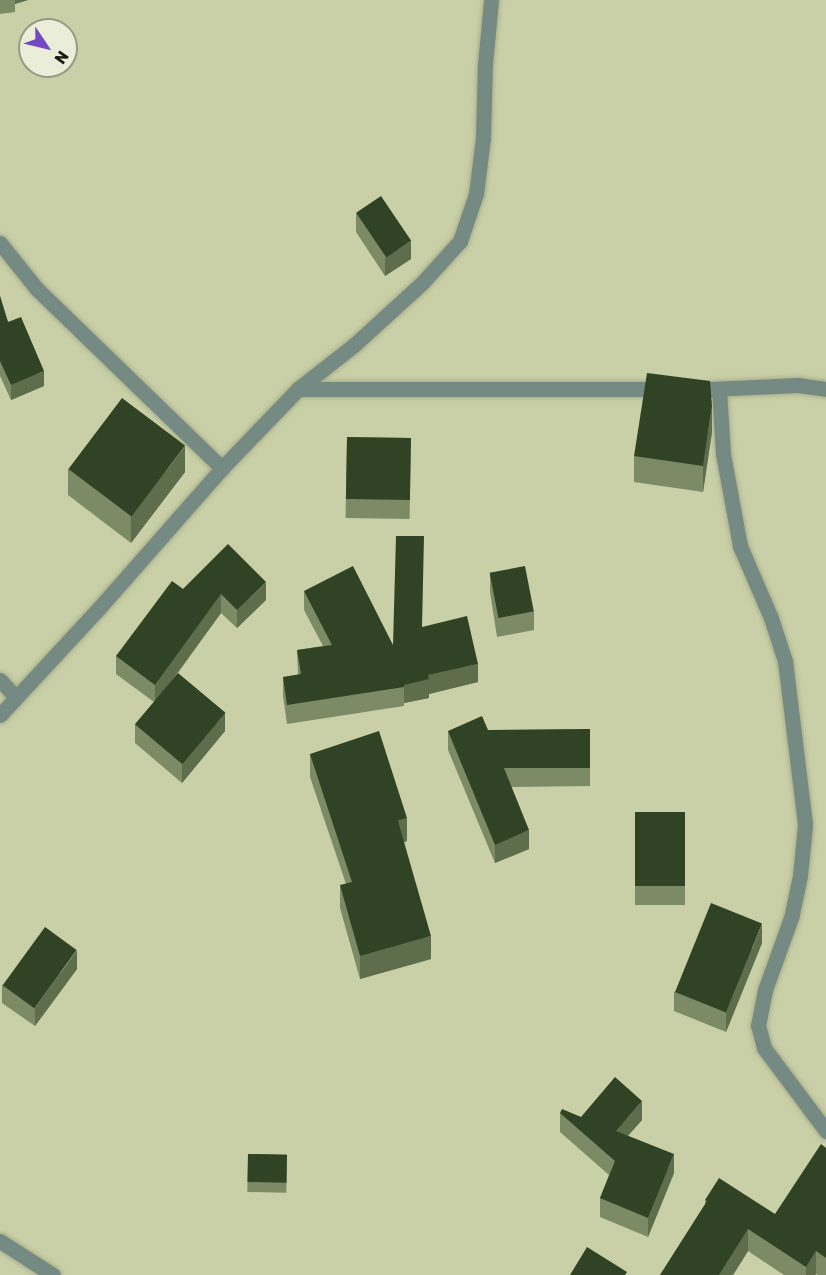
<!DOCTYPE html>
<html>
<head>
<meta charset="utf-8">
<style>
	body { margin:0 }
	#map { position:relative; width:826px; height:1275px; overflow:hidden; background:#c9d0a7; font-family:Rubik,sans-serif }
	div>[style] { position:absolute }
	[style*='--x'] { left:calc(var(--x)*1px); top:calc(var(--y)*1px); width:calc(var(--w)*1px); rotate:calc(var(--a)*1deg) }
	.roads { filter:drop-shadow(0 0 2px #a9af8b) drop-shadow(0 0 2px #a9af8b) }
	.street>* { height:15px; margin:-7.5px; padding:0 7.5px; transform-origin:7.5px; border-radius:7.5px; background:#768a84 }
	.wall>* { inset:0; background:#7c8a66; transform-origin:0 0 }
	.shaded-wall>* { inset:0; background:#5e6d4c }
	.building>* { inset:0; background:#304325; transform-origin:0 0 }
	span { translate:-50% -50%; white-space:nowrap; text-align:center; line-height:1.15; -webkit-text-stroke:6px #eaeed9; paint-order:stroke }
	.north { position:absolute; left:18px; top:18px; width:60px; height:60px; box-sizing:border-box; background:#eaeed9; border:2px solid #969a87; border-radius:50%; rotate:125deg; font-size:16px; font-weight:700; line-height:24px; text-align:center; color:#181b0b }
	.north::after { content:''; display:block; margin:auto; width:21px; height:27px; background:#734ac2; clip-path:polygon(50% 0,100% 100%,50% 72%,0 100%) }
</style>
</head>
<body>
<div id="map">
	<div class="roads">
		<div class="street">
			<i style="--x:0;--y:243;--w:58;--a:51.3"></i>
			<i style="--x:36;--y:288;--w:259;--a:44.1"></i>
			<i style="--x:298;--y:389;--w:366;--a:0"></i>
			<i style="--x:709;--y:389;--w:89;--a:-2.6"></i>
			<i style="--x:798;--y:385;--w:28;--a:8"></i>
			<i style="--x:719;--y:389;--w:65;--a:86.5"></i>
			<i style="--x:723;--y:454;--w:94;--a:79.5"></i>
			<i style="--x:740;--y:546;--w:78;--a:66.7"></i>
			<i style="--x:771;--y:618;--w:45;--a:72"></i>
			<i style="--x:785;--y:661;--w:165;--a:83"></i>
			<i style="--x:805;--y:825;--w:51;--a:95.6"></i>
			<i style="--x:800;--y:876;--w:40;--a:102"></i>
			<i style="--x:792;--y:915;--w:80;--a:109.8"></i>
			<i style="--x:765;--y:990;--w:36;--a:101"></i>
			<i style="--x:758;--y:1025;--w:24;--a:75"></i>
			<i style="--x:764;--y:1048;--w:104;--a:53.2"></i>
			<i style="--x:0;--y:680;--w:23;--a:47"></i>
			<i style="--x:0;--y:715;--w:147;--a:-47.2"></i>
			<i style="--x:100;--y:607;--w:185;--a:-48.7"></i>
			<i style="--x:222;--y:468;--w:110;--a:-46.1"></i>
			<i style="--x:298;--y:389;--w:71;--a:-38.2"></i>
			<i style="--x:354;--y:345;--w:92;--a:-42.4"></i>
			<i style="--x:422;--y:283;--w:57;--a:-47.9"></i>
			<i style="--x:460;--y:241;--w:50;--a:-71.2"></i>
			<i style="--x:476;--y:194;--w:56;--a:-82.9"></i>
			<i style="--x:483;--y:138;--w:74;--a:-88.5"></i>
			<i style="--x:485;--y:64;--w:64;--a:-84.6"></i>
			<i style="--x:0;--y:1241;--w:63;--a:32.7"></i>
		</div>
	</div>
	<div class="wall">
		<i style="clip-path:polygon(0 0,28px 0,15px 4px,15px 12px,0 14px)"></i>
		<i style="clip-path:polygon(356px 213px,411px 259px,385px 276px,356px 232px)"></i>
		<i style="clip-path:polygon(0 296px,8px 322px,44px 386px,11px 400px,0 376px)"></i>
		<i style="clip-path:polygon(712px 432px,703px 492px,634px 482px,634px 456px)"></i>
		<i style="left:347px;top:437px;width:64px;height:81px;rotate:1deg"></i>
		<i style="clip-path:polygon(68px 469px,185px 472px,131px 543px,68px 495px)"></i>
		<i style="clip-path:polygon(490px 574px,534px 611px,534px 630px,497px 637px,490px 592px)"></i>
		<i style="clip-path:polygon(183px 589px,266px 600px,237px 628px,221px 613px,173px 680px,225px 731px,182px 783px,135px 743px,135px 725px,154px 702px,116px 674px,116px 656px)"></i>
		<i style="clip-path:polygon(304px 591px,393px 645px,423px 627px,478px 682px,429px 694px,429px 698px,404px 703px,404px 706px,287px 724px,283px 696px,283px 677px,298px 675px,297px 650px,323px 646px,304px 610px)"></i>
		<i style="clip-path:polygon(590px 729px,590px 786px,511px 787px,529px 849px,495px 863px,448px 750px,448px 731px)"></i>
		<i style="clip-path:polygon(310px 754px,407px 841px,404px 842px,431px 959px,360px 979px,340px 908px,340px 885px,346px 884px,310px 777px)"></i>
		<i style="left:685px;top:812px;width:93px;height:50px;rotate:90deg"></i>
		<i style="clip-path:polygon(762px 943px,726px 1032px,674px 1011px,674px 992px)"></i>
		<i style="clip-path:polygon(77px 969px,35px 1026px,2px 1003px,2px 985px)"></i>
		<i style="clip-path:polygon(560px 1113px,581px 1117px,642px 1120px,628px 1136px,674px 1173px,648px 1237px,600px 1217px,600px 1198px,609px 1175px,560px 1132px)"></i>
		<i style="clip-path:polygon(826px 1148px,826px 1275px,818px 1275px,816px 1274px,815px 1275px,784px 1275px,748px 1251px,733px 1275px,660px 1275px,705px 1205px,705px 1200px,775px 1214px)"></i>
		<i style="left:248px;top:1154px;width:39px;height:38px;rotate:1deg"></i>
	</div>
	<div class="shaded-wall">
		<i style="clip-path:polygon(15px 0,28px 0,15px 4px)"></i>
		<i style="clip-path:polygon(411px 241px,411px 259px,385px 276px,385px 258px)"></i>
		<i style="clip-path:polygon(44px 371px,44px 386px,11px 400px,11px 385px)"></i>
		<i style="clip-path:polygon(712px 406px,712px 432px,703px 492px,703px 466px)"></i>
		<i style="clip-path:polygon(185px 446px,185px 472px,131px 543px,131px 517px)"></i>
		<i style="clip-path:polygon(266px 582px,266px 600px,237px 628px,237px 610px)"></i>
		<i style="clip-path:polygon(221px 594px,221px 613px,155px 703px,155px 685px)"></i>
		<i style="clip-path:polygon(478px 664px,478px 682px,429px 694px,429px 698px,404px 703px,404px 685px,428px 675px)"></i>
		<i style="clip-path:polygon(225px 713px,225px 731px,182px 783px,182px 765px)"></i>
		<i style="clip-path:polygon(407px 818px,407px 841px,398px 844px,398px 821px)"></i>
		<i style="clip-path:polygon(529px 830px,529px 849px,495px 863px,495px 845px)"></i>
		<i style="clip-path:polygon(762px 924px,762px 943px,726px 1032px,726px 1013px)"></i>
		<i style="clip-path:polygon(431px 936px,431px 959px,360px 979px,360px 956px)"></i>
		<i style="clip-path:polygon(77px 950px,77px 969px,35px 1026px,35px 1008px)"></i>
		<i style="clip-path:polygon(642px 1101px,642px 1120px,616px 1149px,616px 1131px)"></i>
		<i style="clip-path:polygon(674px 1154px,674px 1173px,648px 1237px,648px 1218px)"></i>
		<i style="clip-path:polygon(748px 1229px,748px 1251px,733px 1275px,719px 1275px)"></i>
		<i style="clip-path:polygon(816px 1251px,816px 1274px,815px 1275px,806px 1275px,806px 1267px)"></i>
	</div>
	<div class="building">
		<i style="left:381px;top:196px;width:54px;height:30px;rotate:56deg"></i>
		<i style="clip-path:polygon(0 296px,8px 322px,21px 317px,44px 371px,11px 385px,0 361px)"></i>
		<i style="clip-path:polygon(647px 373px,710px 381px,712px 406px,703px 466px,634px 456px)"></i>
		<i style="left:122px;top:398px;width:79px;height:89px;rotate:37deg"></i>
		<i style="left:347px;top:437px;width:64px;height:62px;rotate:1deg"></i>
		<i style="clip-path:polygon(396px 536px,424px 536px,422px 627px,467px 616px,478px 664px,428px 675px,429px 679px,404px 685px,404px 687px,287px 705px,283px 677px,301px 674px,297px 650px,332px 645px,304px 591px,353px 566px,393px 645px)"></i>
		<i style="clip-path:polygon(228px 544px,266px 582px,237px 610px,221px 594px,155px 685px,116px 656px,172px 581px,183px 589px)"></i>
		<i style="left:525px;top:566px;width:46px;height:36px;rotate:79deg"></i>
		<i style="left:178px;top:673px;width:62px;height:67px;rotate:40deg"></i>
		<i style="clip-path:polygon(482px 716px,488px 730px,590px 729px,590px 768px,504px 768px,529px 830px,495px 845px,448px 731px)"></i>
		<i style="clip-path:polygon(379px 731px,407px 818px,398px 821px,431px 936px,360px 956px,340px 885px,352px 882px,310px 754px)"></i>
		<i style="left:685px;top:812px;width:74px;height:50px;rotate:90deg"></i>
		<i style="left:711px;top:903px;width:55px;height:96px;rotate:22deg"></i>
		<i style="left:45px;top:927px;width:39px;height:72px;rotate:36deg"></i>
		<i style="clip-path:polygon(615px 1077px,642px 1101px,616px 1131px,674px 1154px,648px 1218px,600px 1198px,615px 1161px,560px 1113px,562px 1109px,581px 1117px)"></i>
		<i style="clip-path:polygon(821px 1144px,826px 1148px,826px 1258px,816px 1251px,806px 1267px,748px 1229px,719px 1275px,660px 1275px,707px 1201px,705px 1200px,719px 1178px,775px 1214px)"></i>
		<i style="left:248px;top:1154px;width:39px;height:28px;rotate:1deg"></i>
		<i style="clip-path:polygon(587px 1247px,627px 1272px,625px 1275px,570px 1275px)"></i>
	</div>
	<div class="north">N</div>
</div>
</body>
</html>
